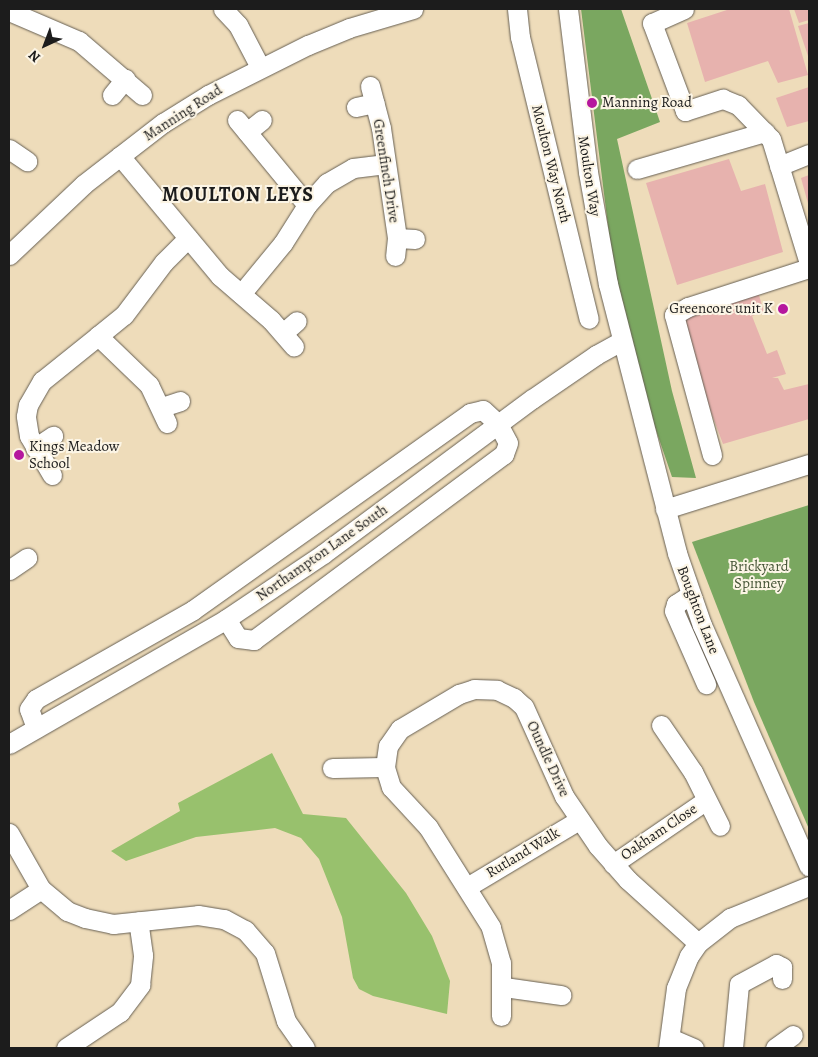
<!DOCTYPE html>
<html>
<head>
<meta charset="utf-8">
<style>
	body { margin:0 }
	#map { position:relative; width:818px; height:1057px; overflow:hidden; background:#eedcba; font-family:Alegreya,serif }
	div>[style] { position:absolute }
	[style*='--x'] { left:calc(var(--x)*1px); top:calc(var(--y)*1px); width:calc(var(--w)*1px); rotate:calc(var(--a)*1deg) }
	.green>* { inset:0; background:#98c16d }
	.forest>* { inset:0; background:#7aa760 }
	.building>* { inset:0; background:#e7b2ae }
	.roads { filter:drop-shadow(0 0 1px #665f53) drop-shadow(0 0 1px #665f53) }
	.minor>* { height:19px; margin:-9.5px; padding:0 9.5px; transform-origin:9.5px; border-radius:9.5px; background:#fff }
	.dots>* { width:14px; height:14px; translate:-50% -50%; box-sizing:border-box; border:2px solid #fcf5e5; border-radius:50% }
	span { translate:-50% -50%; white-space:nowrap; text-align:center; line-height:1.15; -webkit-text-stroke:4px #fcf5e5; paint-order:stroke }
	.poi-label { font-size:15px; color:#1c1c1c }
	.left { translate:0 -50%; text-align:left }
	.right { translate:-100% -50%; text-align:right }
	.street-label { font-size:15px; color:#1c1c1c }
	.park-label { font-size:15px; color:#475638 }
	.district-label { font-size:20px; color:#1c1c1c; font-weight:700; letter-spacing:1px }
	.frame { position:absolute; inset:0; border:10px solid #1c1c1c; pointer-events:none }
	.north { position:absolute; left:20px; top:20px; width:50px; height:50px; -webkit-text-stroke:4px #fcf5e5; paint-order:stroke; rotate:223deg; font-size:14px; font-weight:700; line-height:20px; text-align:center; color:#1c1c1c }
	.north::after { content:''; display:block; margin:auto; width:18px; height:22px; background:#1c1c1c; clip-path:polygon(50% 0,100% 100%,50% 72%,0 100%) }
</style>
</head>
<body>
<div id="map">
	<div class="green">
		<i style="clip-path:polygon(272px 753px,303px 814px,346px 818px,406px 893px,432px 936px,450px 981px,447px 1014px,373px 996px,359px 989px,353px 978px,342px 917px,319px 859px,301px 838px,275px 828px,196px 837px,126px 861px,111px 851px,180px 811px,178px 803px)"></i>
	</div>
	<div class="forest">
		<i style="clip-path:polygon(581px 9px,621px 9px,660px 122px,617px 139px,672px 391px,696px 478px,672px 477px,645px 398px,612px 258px)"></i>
		<i style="clip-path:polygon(809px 505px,809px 829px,754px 702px,692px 542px)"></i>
	</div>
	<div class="building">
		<i style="clip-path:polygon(730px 9px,789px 9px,808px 75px,778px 83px,768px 61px,705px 82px,687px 23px)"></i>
		<i style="clip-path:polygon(794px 9px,809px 9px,809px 20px,799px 23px)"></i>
		<i style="clip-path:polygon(809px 23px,809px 59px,798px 26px)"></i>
		<i style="clip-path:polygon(809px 87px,809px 121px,787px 127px,776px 98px)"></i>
		<i style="clip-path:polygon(729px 159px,741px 191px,765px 184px,783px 252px,677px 285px,646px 183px)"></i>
		<i style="clip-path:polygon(809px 175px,809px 207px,801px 178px)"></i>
		<i style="clip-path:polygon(758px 292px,764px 312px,752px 316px,767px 354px,777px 350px,786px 374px,772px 378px,778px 378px,784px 390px,809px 384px,809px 419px,723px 444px,676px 319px)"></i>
	</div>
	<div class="roads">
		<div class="minor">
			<i style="--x:223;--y:9;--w:22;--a:47"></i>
			<i style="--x:238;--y:25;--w:47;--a:62.4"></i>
			<i style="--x:517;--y:9;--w:28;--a:84"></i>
			<i style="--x:520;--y:37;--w:290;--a:76.3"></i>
			<i style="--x:568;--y:9;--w:164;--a:83"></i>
			<i style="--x:588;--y:172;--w:114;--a:79.9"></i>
			<i style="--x:608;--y:284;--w:278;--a:75.6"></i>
			<i style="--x:677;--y:553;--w:76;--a:70.9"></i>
			<i style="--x:702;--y:625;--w:264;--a:66.1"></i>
			<i style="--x:684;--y:9;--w:35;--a:156"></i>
			<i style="--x:652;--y:23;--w:94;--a:69.4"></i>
			<i style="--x:685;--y:111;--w:40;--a:-18"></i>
			<i style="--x:723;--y:99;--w:16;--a:22"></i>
			<i style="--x:738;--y:105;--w:47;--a:45.9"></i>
			<i style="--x:771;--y:139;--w:130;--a:73"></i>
			<i style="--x:9;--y:11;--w:76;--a:23.2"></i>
			<i style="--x:79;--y:41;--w:83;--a:40.6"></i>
			<i style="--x:370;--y:86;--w:43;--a:75.3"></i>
			<i style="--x:381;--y:128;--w:111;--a:81.7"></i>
			<i style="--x:397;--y:238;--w:18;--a:96"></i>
			<i style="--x:112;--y:95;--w:21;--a:-51"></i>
			<i style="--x:356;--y:107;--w:19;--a:-12"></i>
			<i style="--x:237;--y:120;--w:110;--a:50.5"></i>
			<i style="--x:247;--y:132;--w:19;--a:-39"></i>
			<i style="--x:9;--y:149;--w:22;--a:34"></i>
			<i style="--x:120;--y:156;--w:156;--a:50.2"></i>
			<i style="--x:220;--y:276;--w:67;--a:40.8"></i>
			<i style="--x:271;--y:320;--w:35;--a:49"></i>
			<i style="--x:779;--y:166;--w:32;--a:-22"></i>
			<i style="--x:637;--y:169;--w:133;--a:-16.1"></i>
			<i style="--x:397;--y:238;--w:18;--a:3"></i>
			<i style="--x:9;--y:255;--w:103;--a:-43.4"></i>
			<i style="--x:84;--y:184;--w:100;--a:-37.7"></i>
			<i style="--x:163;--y:123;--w:53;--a:-31.9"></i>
			<i style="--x:208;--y:95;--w:112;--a:-26.6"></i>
			<i style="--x:308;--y:45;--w:44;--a:-22.5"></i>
			<i style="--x:349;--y:28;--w:67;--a:-16.5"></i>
			<i style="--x:241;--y:294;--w:66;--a:-50.5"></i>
			<i style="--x:283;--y:243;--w:45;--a:-57.7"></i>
			<i style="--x:307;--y:205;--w:30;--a:-48"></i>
			<i style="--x:327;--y:183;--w:30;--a:-30"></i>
			<i style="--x:353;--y:168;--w:31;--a:-7"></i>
			<i style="--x:283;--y:333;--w:18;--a:-41"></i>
			<i style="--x:162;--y:407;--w:19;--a:-18"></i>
			<i style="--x:167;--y:423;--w:42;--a:-115.3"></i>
			<i style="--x:149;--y:385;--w:71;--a:-136.1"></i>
			<i style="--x:98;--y:336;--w:33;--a:-39"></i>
			<i style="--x:124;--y:315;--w:66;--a:-53"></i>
			<i style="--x:164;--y:262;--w:34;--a:-45"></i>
			<i style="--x:35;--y:448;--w:22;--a:-34"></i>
			<i style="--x:712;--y:455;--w:145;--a:-105.2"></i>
			<i style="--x:674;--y:315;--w:16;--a:-30"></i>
			<i style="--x:688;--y:307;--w:127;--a:-17.9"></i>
			<i style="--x:52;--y:475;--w:45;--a:-120.5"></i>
			<i style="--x:29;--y:436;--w:20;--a:-99"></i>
			<i style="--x:26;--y:416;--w:11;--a:-80"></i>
			<i style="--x:28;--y:405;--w:28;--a:-60"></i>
			<i style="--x:42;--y:381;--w:72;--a:-38.8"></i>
			<i style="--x:665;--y:509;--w:151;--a:-17.4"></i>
			<i style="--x:9;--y:570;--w:22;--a:-34"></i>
			<i style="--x:690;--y:595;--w:17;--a:147"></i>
			<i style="--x:676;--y:604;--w:7;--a:106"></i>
			<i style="--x:674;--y:611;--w:80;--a:66.3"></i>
			<i style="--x:661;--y:725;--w:57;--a:55.8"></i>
			<i style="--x:693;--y:772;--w:60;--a:63.4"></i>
			<i style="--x:36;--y:728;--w:20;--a:-110"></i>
			<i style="--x:29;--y:709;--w:12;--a:-55"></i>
			<i style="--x:36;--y:699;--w:180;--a:-29.5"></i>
			<i style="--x:193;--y:610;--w:340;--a:-35.4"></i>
			<i style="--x:470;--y:413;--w:13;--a:-13"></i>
			<i style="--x:483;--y:410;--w:21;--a:43"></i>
			<i style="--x:498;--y:424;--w:21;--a:62"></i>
			<i style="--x:508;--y:443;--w:12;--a:110"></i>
			<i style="--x:504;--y:454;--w:312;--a:143.4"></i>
			<i style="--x:254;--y:640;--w:16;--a:-173"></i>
			<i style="--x:238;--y:638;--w:22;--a:-122"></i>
			<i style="--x:9;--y:744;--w:250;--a:-29.9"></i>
			<i style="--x:226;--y:619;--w:117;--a:-33.8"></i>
			<i style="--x:323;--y:554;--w:260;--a:-36.6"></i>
			<i style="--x:532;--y:399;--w:78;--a:-34.5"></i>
			<i style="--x:596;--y:355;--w:29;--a:-29"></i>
			<i style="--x:332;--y:768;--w:53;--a:-1.1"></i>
			<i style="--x:9;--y:833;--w:64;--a:60.3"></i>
			<i style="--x:41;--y:889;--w:34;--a:40"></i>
			<i style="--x:67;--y:911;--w:19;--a:21"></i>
			<i style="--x:85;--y:918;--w:29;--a:12"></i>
			<i style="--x:113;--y:924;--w:85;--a:-6"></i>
			<i style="--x:198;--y:915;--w:26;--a:9"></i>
			<i style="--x:224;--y:919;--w:24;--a:28"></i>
			<i style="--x:245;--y:930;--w:30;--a:49"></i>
			<i style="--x:265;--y:953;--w:71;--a:72.8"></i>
			<i style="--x:286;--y:1021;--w:33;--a:55"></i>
			<i style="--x:613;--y:864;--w:112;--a:-34.4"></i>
			<i style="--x:467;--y:887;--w:131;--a:-30.9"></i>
			<i style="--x:9;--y:910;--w:38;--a:-33"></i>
			<i style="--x:504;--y:987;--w:58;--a:8"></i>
			<i style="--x:501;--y:1016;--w:53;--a:-90"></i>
			<i style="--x:501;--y:963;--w:37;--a:-106"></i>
			<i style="--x:491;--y:927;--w:118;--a:-122.2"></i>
			<i style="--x:428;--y:827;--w:54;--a:-132.8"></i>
			<i style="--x:391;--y:787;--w:21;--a:-107"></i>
			<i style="--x:385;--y:767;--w:21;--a:-82"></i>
			<i style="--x:388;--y:746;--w:21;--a:-55"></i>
			<i style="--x:400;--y:729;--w:69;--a:-30.7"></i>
			<i style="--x:459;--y:694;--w:16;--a:-18"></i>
			<i style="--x:474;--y:689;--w:23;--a:2"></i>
			<i style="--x:497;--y:690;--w:19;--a:25"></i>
			<i style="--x:514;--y:698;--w:13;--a:42"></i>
			<i style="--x:524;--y:707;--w:98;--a:65.8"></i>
			<i style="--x:564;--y:796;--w:60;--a:55.8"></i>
			<i style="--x:598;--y:846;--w:45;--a:48.6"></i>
			<i style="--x:628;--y:880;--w:94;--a:42"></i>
			<i style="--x:670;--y:1038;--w:26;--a:23"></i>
			<i style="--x:66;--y:1048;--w:65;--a:-33.7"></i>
			<i style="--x:120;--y:1012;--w:34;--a:-53"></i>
			<i style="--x:140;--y:985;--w:30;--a:-84"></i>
			<i style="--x:143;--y:955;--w:34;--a:-98"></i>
			<i style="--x:668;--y:1048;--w:61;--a:-82.4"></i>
			<i style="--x:676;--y:988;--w:35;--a:-68"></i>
			<i style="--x:689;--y:956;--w:16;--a:-55"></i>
			<i style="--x:698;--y:943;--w:41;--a:-38"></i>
			<i style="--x:730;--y:918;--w:85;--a:-22.1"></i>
			<i style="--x:733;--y:1048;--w:64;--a:-84.6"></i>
			<i style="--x:739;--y:984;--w:42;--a:-28.4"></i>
			<i style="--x:776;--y:964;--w:7;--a:27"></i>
			<i style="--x:782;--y:967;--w:12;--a:90"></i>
			<i style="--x:775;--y:1048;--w:22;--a:-36"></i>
		</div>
	</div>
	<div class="dots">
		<i style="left:592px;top:103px;background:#b5179e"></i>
		<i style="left:783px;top:309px;background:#b5179e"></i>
		<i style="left:19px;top:455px;background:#b5179e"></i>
	</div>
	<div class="poi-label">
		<span class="left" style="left:602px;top:103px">Manning Road</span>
		<span class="right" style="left:773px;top:309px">Greencore unit K</span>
		<span class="left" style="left:29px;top:455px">Kings Meadow<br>School</span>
	</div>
	<div class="street-label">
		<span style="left:183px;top:113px;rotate:-33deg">Manning Road</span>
		<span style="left:551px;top:164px;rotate:76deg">Moulton Way North</span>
		<span style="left:386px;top:171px;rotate:81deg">Greenfinch Drive</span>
		<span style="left:589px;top:176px;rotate:81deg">Moulton Way</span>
		<span style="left:322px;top:553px;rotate:-35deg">Northampton Lane South</span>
		<span style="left:698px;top:610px;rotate:69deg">Boughton Lane</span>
		<span style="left:548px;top:759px;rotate:65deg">Oundle Drive</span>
		<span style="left:659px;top:832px;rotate:-34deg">Oakham Close</span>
		<span style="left:523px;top:853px;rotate:-31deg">Rutland Walk</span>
	</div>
	<div class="park-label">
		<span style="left:759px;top:575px">Brickyard<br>Spinney</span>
	</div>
	<div class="district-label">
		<span style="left:238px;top:194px">MOULTON LEYS</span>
	</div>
	<div class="frame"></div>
	<div class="north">N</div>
</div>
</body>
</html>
